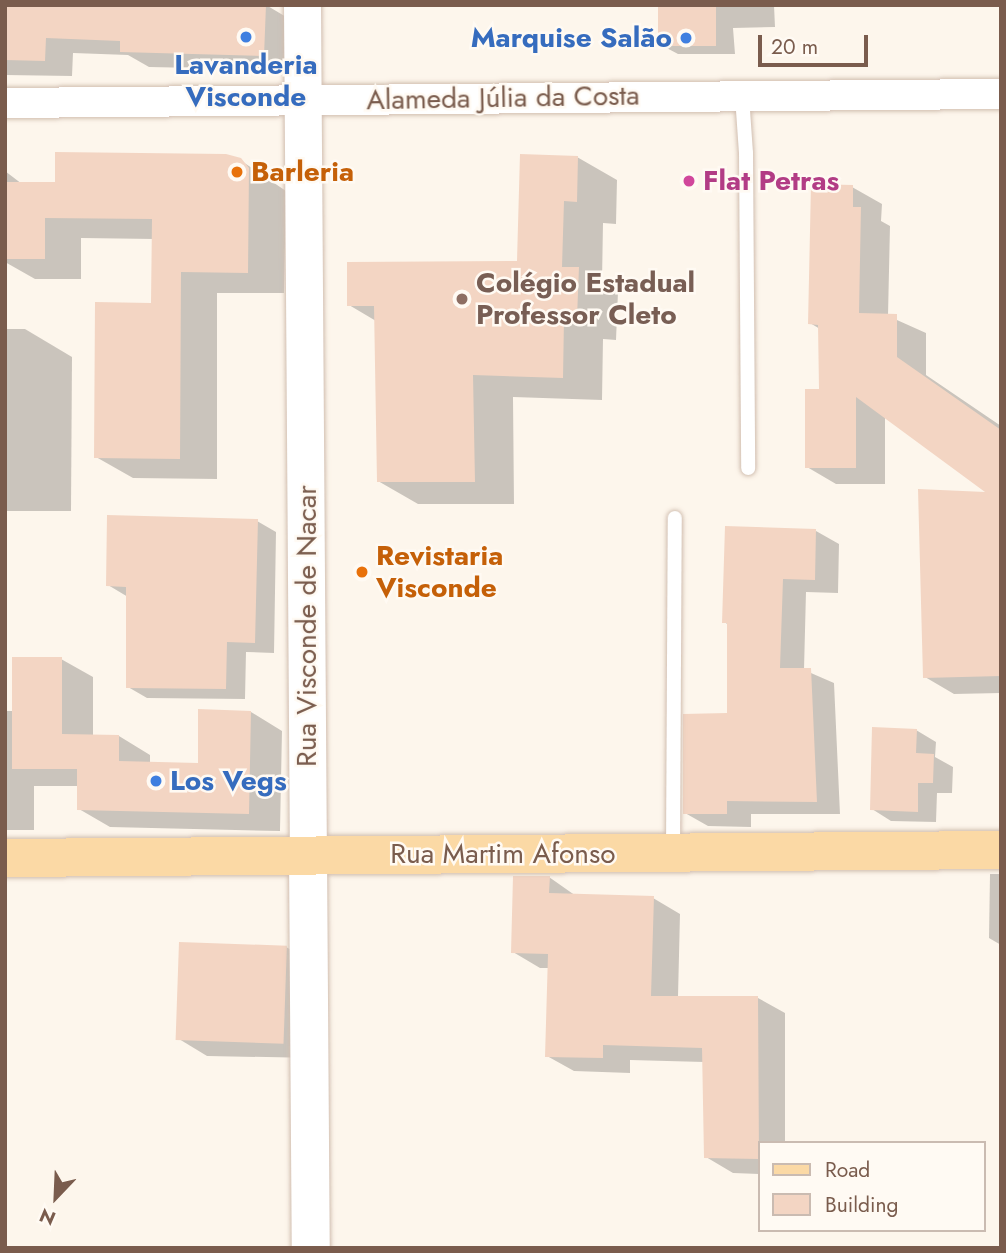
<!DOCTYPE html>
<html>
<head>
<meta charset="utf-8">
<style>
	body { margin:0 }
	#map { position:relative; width:1006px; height:1253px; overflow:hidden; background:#fdf6ec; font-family:Jost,sans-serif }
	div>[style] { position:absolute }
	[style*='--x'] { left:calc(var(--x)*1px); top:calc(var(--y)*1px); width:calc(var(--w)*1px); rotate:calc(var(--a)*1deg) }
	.shadow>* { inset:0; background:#0003 }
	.building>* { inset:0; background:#f3d5c3; transform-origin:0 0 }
	.roads { filter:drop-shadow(0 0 2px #d1beb0) drop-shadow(0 0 2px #d1beb0) }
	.service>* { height:14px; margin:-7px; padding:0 7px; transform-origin:7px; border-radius:7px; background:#fff }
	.minor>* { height:30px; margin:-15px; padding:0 15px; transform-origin:15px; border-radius:15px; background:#fff }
	.tertiary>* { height:37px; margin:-18.5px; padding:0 18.5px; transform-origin:18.5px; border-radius:18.5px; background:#fff }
	.secondary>* { height:38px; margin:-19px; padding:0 19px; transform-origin:19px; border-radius:19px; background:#fff }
	.primary>* { height:38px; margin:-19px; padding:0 19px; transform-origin:19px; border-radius:19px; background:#fbd9a5 }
	.dots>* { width:19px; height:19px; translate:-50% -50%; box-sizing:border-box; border:4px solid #fffaf3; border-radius:50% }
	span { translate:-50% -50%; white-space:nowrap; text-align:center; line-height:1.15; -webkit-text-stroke:5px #fffaf3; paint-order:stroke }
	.shop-label { font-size:28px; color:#366cbe; font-weight:700 }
	.right { translate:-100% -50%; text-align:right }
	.left { translate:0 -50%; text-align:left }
	.street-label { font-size:28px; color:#7a5c4d }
	.food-label { font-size:28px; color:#c56008; font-weight:700 }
	.hotel-label { font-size:28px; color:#b23c85; font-weight:700 }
	.education-label { font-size:28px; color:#785e54; font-weight:700 }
	.frame { position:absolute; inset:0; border:7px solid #7a5c4d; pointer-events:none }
	.legend { position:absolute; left:758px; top:1141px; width:228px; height:91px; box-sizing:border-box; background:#fffaf3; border:2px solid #cabbb1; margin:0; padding:9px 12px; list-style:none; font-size:21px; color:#7a5c4d }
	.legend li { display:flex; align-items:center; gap:14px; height:35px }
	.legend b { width:35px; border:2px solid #cabbb1 }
	.north { position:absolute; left:21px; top:1162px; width:70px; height:70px; -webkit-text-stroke:5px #fffaf3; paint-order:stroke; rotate:203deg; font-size:19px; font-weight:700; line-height:28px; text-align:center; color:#7a5c4d }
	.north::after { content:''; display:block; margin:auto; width:24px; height:32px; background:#7a5c4d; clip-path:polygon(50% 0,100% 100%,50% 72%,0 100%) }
	.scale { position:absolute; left:758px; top:35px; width:110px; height:32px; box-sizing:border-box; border:4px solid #7a5c4d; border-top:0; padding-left:9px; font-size:21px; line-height:24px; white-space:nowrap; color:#7a5c4d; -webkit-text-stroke:5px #fffaf3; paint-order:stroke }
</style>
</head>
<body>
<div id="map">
	<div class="shadow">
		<i style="clip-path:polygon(5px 5px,266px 5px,293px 21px,291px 70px,149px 67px,128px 55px,73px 53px,72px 76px,5px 75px)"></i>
		<i style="clip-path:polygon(700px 5px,774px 5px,775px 27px,733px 28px,735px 54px,678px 54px,661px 45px)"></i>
		<i style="clip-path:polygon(577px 157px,617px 180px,616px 224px,603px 223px,602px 282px,618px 292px,616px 340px,603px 339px,602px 400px,513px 397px,514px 504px,418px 504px,378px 481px,376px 321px,349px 305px,519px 263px)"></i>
		<i style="clip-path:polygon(240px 160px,286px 191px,284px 293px,217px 293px,217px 479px,133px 478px,96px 457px,153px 305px,154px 239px,81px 238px,81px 279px,35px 279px,5px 262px,5px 171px,22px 184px,57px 184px)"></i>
		<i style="clip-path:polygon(852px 187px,882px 204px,881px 221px,890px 226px,888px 316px,926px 333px,926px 375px,1001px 426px,1001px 693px,954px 694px,925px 677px,990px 494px,885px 417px,885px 484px,836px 484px,807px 467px,820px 390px,820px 329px,810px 323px)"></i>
		<i style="clip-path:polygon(5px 329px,25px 329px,72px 357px,71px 511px,5px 511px)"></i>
		<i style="clip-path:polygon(257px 521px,276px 532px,274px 653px,246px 652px,245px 699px,147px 698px,128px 687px,128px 597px,108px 585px)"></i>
		<i style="clip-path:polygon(816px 531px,839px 544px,838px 593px,806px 592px,804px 670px,834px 683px,840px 814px,751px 814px,751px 827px,708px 826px,685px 813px,729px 715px,729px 625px,724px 622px)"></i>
		<i style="clip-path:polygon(61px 659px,93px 677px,93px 736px,119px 736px,150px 755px,150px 763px,200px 764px,251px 712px,282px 731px,280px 831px,110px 827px,79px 809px,79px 786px,34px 786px,34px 830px,5px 830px,5px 711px,14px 711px)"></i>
		<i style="clip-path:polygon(916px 730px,936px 742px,935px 757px,953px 767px,952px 793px,937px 793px,936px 822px,891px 821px,872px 809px)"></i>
		<i style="clip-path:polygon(990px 874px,1001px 874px,1001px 945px,989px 938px)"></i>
		<i style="clip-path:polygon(549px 877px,576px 896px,653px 898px,680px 914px,678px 997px,758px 998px,785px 1013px,785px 1143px,759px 1143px,759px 1174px,733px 1173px,706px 1157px,704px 1062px,630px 1060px,630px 1073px,574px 1071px,547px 1056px,549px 968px,540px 968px,513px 952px)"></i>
		<i style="clip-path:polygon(286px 947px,315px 963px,315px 1058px,207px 1056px,179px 1039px)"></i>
	</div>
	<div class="building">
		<i style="clip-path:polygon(5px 5px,266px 5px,264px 56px,120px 52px,120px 41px,46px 38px,45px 61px,5px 60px)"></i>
		<i style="left:658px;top:5px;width:58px;height:41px"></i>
		<i style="clip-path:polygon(55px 152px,226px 154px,241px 158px,249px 168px,248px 273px,181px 272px,180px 459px,94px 458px,95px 302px,151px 303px,152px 219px,45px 218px,45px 259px,5px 259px,5px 182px,55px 182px)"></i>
		<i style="clip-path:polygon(520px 154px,578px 156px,577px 202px,564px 201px,562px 267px,579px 267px,577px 318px,564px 318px,563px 378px,473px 375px,475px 482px,377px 482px,374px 306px,347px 306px,347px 262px,517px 261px)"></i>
		<i style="clip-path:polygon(811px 184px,853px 185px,853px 207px,861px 207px,859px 313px,897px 314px,897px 357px,1001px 430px,1001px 676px,923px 678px,918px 489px,985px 492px,856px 397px,856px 468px,805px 468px,805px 389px,819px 389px,818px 325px,808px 324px)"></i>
		<i style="clip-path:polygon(107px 515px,258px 519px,255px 643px,227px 642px,226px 689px,126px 688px,126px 587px,106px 586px)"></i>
		<i style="clip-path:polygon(725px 526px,816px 529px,815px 580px,783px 579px,780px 668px,811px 668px,817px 802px,727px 801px,727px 814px,683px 814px,683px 714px,727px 713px,727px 623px,722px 623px)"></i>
		<i style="clip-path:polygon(12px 657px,62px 657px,62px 734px,119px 735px,119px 761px,198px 763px,198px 709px,251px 711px,249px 814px,77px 810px,77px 769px,12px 769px)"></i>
		<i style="clip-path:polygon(872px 727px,917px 729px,916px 753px,934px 754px,933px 783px,918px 783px,918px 812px,870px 810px)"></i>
		<i style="clip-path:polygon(513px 876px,550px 876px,549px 893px,654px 896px,651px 996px,758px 996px,759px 1159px,704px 1158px,702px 1048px,603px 1045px,603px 1058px,545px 1057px,548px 954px,511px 953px)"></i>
		<i style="left:179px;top:942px;width:108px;height:98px;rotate:2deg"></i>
	</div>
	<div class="roads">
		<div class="service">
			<i style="--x:742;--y:96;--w:57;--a:86"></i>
			<i style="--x:746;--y:153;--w:315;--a:89.6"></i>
			<i style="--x:673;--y:852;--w:334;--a:-89.7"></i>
		</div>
		<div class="minor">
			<i style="--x:5;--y:103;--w:996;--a:-0.52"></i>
		</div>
		<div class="tertiary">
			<i style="--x:302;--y:5;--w:850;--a:89.6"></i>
		</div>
		<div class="secondary">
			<i style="--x:308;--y:855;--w:393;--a:89.6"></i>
		</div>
		<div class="primary">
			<i style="--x:5;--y:858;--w:996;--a:-0.46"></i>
		</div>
	</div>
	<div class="dots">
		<i style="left:246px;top:37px;background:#3f7fe0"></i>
		<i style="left:686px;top:38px;background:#3f7fe0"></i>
		<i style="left:237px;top:172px;background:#e8710a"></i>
		<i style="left:689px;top:181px;background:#d1479c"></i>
		<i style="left:462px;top:299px;background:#8d6e63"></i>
		<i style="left:362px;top:572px;background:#e8710a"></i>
		<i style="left:156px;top:781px;background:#3f7fe0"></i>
	</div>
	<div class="shop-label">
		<span class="right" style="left:672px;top:38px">Marquise Salão</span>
		<span style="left:246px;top:81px">Lavanderia<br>Visconde</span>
		<span class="left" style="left:170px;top:781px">Los Vegs</span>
	</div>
	<div class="street-label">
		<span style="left:503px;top:98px;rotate:-1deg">Alameda Júlia da Costa</span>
		<span style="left:307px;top:626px;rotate:-90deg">Rua Visconde de Nacar</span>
		<span style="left:503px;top:854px">Rua Martim Afonso</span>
	</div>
	<div class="food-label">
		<span class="left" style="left:251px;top:172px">Barleria</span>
		<span class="left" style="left:376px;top:572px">Revistaria<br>Visconde</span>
	</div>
	<div class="hotel-label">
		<span class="left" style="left:703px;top:181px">Flat Petras</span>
	</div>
	<div class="education-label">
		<span class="left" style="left:476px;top:299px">Colégio Estadual<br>Professor Cleto</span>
	</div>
	<div class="frame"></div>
	<ul class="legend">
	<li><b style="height:9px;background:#fbd9a5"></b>Road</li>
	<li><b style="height:19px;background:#f3d5c3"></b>Building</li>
	</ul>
	<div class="north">N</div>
	<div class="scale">20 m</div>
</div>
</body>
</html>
